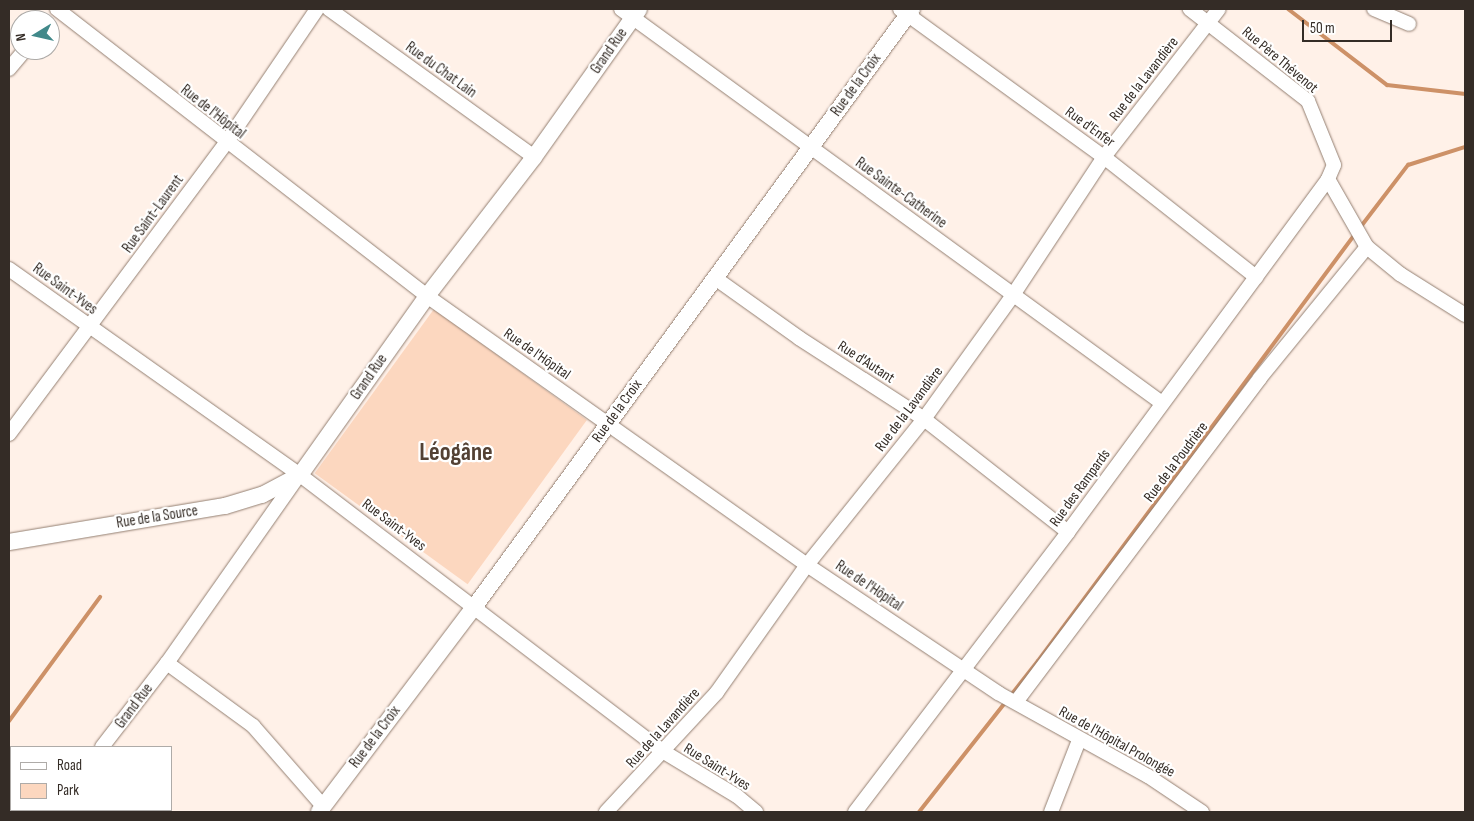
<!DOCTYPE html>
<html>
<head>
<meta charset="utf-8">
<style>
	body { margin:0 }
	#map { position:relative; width:1474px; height:821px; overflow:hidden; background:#fff1e8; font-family:"Sofia Sans Condensed",sans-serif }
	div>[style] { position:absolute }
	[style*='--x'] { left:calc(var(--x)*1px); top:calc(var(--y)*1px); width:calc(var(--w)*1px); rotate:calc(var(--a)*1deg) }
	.green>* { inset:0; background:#fcd7bf; transform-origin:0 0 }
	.stream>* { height:4px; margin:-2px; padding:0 2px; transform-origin:2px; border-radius:2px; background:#cd9167 }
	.roads { filter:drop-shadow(0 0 1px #937f71) drop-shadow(0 0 1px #937f71) }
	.minor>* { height:14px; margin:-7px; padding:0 7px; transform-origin:7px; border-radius:7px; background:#fff }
	.tertiary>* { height:16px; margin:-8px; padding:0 8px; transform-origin:8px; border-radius:8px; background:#fff }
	span { translate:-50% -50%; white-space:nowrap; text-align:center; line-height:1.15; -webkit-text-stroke:4.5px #fff; paint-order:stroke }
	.street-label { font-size:15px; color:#342c26 }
	.town-label { font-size:25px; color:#534134; font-weight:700 }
	.frame { position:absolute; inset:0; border:10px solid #342c26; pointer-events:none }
	.legend { position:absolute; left:10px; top:746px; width:162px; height:65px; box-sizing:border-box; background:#fff; border:1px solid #aeaba8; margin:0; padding:6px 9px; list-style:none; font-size:15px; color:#342c26 }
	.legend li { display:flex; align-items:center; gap:10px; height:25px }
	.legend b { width:25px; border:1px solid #aeaba8 }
	.north { position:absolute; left:10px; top:10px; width:50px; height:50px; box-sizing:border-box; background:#fff; border:1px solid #aeaba8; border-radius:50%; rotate:261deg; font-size:14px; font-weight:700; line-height:20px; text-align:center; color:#342c26 }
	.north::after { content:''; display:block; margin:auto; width:18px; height:22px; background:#41898a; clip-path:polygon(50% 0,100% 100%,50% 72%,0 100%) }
	.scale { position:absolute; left:1302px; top:20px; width:90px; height:22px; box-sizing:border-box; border:2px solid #342c26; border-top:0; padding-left:6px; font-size:15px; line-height:18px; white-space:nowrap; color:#342c26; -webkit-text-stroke:4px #fff; paint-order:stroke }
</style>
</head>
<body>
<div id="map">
	<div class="green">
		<i style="left:434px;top:309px;width:189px;height:203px;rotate:36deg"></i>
	</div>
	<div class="stream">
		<i style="--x:1288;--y:9;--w:125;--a:37.5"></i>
		<i style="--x:1387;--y:85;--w:79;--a:6.6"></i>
		<i style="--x:1359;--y:229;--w:81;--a:-52.6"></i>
		<i style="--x:1408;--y:165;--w:60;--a:-17.5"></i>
		<i style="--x:9;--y:721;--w:154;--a:-53.7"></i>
		<i style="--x:919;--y:812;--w:192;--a:-51.8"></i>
		<i style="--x:1038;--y:661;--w:532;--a:-53.41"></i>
	</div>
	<div class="roads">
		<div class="minor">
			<i style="--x:57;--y:9;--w:468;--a:37.8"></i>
			<i style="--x:427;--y:296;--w:466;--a:35.3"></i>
			<i style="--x:807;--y:565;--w:230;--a:33.8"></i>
			<i style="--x:998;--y:693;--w:171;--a:29"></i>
			<i style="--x:1148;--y:776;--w:65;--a:33.7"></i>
			<i style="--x:329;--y:9;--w:253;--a:35.8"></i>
			<i style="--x:621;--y:9;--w:669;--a:36.07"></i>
			<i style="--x:900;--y:9;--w:252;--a:36"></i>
			<i style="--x:1104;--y:157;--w:194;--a:38.3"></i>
			<i style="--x:1374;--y:9;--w:38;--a:23"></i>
			<i style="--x:9;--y:69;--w:25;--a:-50"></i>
			<i style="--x:1328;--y:179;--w:78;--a:60.2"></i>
			<i style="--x:1367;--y:247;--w:43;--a:39.3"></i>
			<i style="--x:1400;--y:274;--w:77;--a:32.2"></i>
			<i style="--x:9;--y:269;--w:357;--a:35.3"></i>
			<i style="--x:300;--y:475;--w:457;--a:37.3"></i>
			<i style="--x:664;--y:752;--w:85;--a:31.1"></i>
			<i style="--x:737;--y:796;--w:25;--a:40"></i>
			<i style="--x:715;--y:278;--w:103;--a:35.5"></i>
			<i style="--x:799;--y:338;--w:149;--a:32.9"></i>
			<i style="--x:924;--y:419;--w:183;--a:38.1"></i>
			<i style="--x:9;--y:434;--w:363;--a:-53.3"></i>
			<i style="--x:226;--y:143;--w:162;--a:-55.8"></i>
			<i style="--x:167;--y:663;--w:107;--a:36.2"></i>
			<i style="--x:253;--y:726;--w:106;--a:48.8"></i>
			<i style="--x:1016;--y:702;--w:406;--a:-53"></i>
			<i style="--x:1260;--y:378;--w:169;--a:-50.8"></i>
			<i style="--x:102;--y:747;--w:106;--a:-52.3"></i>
			<i style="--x:167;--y:663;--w:230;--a:-54.9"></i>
			<i style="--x:9;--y:807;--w:2;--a:0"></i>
			<i style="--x:72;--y:810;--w:4;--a:27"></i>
			<i style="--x:606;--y:812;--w:163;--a:-47.2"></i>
			<i style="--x:717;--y:692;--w:156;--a:-54.7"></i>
			<i style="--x:807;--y:565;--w:187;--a:-51.3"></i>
			<i style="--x:924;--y:419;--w:153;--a:-54.3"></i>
			<i style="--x:1013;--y:295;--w:165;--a:-56.6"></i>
			<i style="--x:1104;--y:157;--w:187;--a:-52.2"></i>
			<i style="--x:855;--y:812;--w:352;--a:-52.7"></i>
			<i style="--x:1068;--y:532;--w:438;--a:-53.6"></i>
			<i style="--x:1328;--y:179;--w:15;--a:-67"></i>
			<i style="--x:1334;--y:165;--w:69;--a:-112.1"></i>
			<i style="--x:1308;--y:101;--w:150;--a:-142.1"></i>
			<i style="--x:1051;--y:812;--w:77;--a:-68.7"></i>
		</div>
		<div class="tertiary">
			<i style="--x:9;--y:542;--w:219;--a:-9.5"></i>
			<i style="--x:225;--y:506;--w:39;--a:-17"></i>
			<i style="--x:262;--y:495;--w:43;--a:-27.8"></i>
			<i style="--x:300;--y:475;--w:219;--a:-54.6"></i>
			<i style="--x:427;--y:296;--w:175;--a:-52.4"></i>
			<i style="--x:534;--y:157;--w:181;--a:-54.6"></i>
			<i style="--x:319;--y:812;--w:258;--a:-52.9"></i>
			<i style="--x:475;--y:606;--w:740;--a:-53.8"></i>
		</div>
	</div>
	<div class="street-label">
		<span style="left:609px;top:51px;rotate:-55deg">Grand Rue</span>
		<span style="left:1280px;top:60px;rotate:40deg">Rue Père Thévenot</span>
		<span style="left:441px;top:70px;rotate:36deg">Rue du Chat Lain</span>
		<span style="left:1144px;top:79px;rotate:-52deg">Rue de la Lavandière</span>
		<span style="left:856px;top:85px;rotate:-54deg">Rue de la Croix</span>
		<span style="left:213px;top:112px;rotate:38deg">Rue de l'Hôpital</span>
		<span style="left:1090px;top:127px;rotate:36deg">Rue d'Enfer</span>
		<span style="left:901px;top:193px;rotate:36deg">Rue Sainte-Catherine</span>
		<span style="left:153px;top:214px;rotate:-54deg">Rue Saint-Laurent</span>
		<span style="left:65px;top:289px;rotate:36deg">Rue Saint-Yves</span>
		<span style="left:537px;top:354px;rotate:35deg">Rue de l'Hôpital</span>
		<span style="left:866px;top:362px;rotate:33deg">Rue d'Autant</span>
		<span style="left:369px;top:377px;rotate:-55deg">Grand Rue</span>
		<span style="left:909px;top:409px;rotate:-53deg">Rue de la Lavandière</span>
		<span style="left:617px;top:411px;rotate:-54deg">Rue de la Croix</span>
		<span style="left:1176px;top:462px;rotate:-53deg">Rue de la Poudrière</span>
		<span style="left:1080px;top:488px;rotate:-54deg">Rue des Rampards</span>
		<span style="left:157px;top:517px;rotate:-9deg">Rue de la Source</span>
		<span style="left:394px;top:525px;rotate:37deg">Rue Saint-Yves</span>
		<span style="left:869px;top:586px;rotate:34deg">Rue de l'Hôpital</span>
		<span style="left:134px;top:706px;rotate:-53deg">Grand Rue</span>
		<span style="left:663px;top:728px;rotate:-48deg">Rue de la Lavandière</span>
		<span style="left:375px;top:737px;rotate:-53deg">Rue de la Croix</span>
		<span style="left:1117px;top:742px;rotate:29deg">Rue de l'Hôpital Prolongée</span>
		<span style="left:717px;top:767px;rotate:32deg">Rue Saint-Yves</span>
	</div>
	<div class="town-label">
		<span style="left:456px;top:453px">Léogâne</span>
	</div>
	<div class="frame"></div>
	<ul class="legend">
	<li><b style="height:6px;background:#fff"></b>Road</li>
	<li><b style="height:14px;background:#fcd7bf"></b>Park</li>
	</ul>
	<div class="north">N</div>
	<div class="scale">50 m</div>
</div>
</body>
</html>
